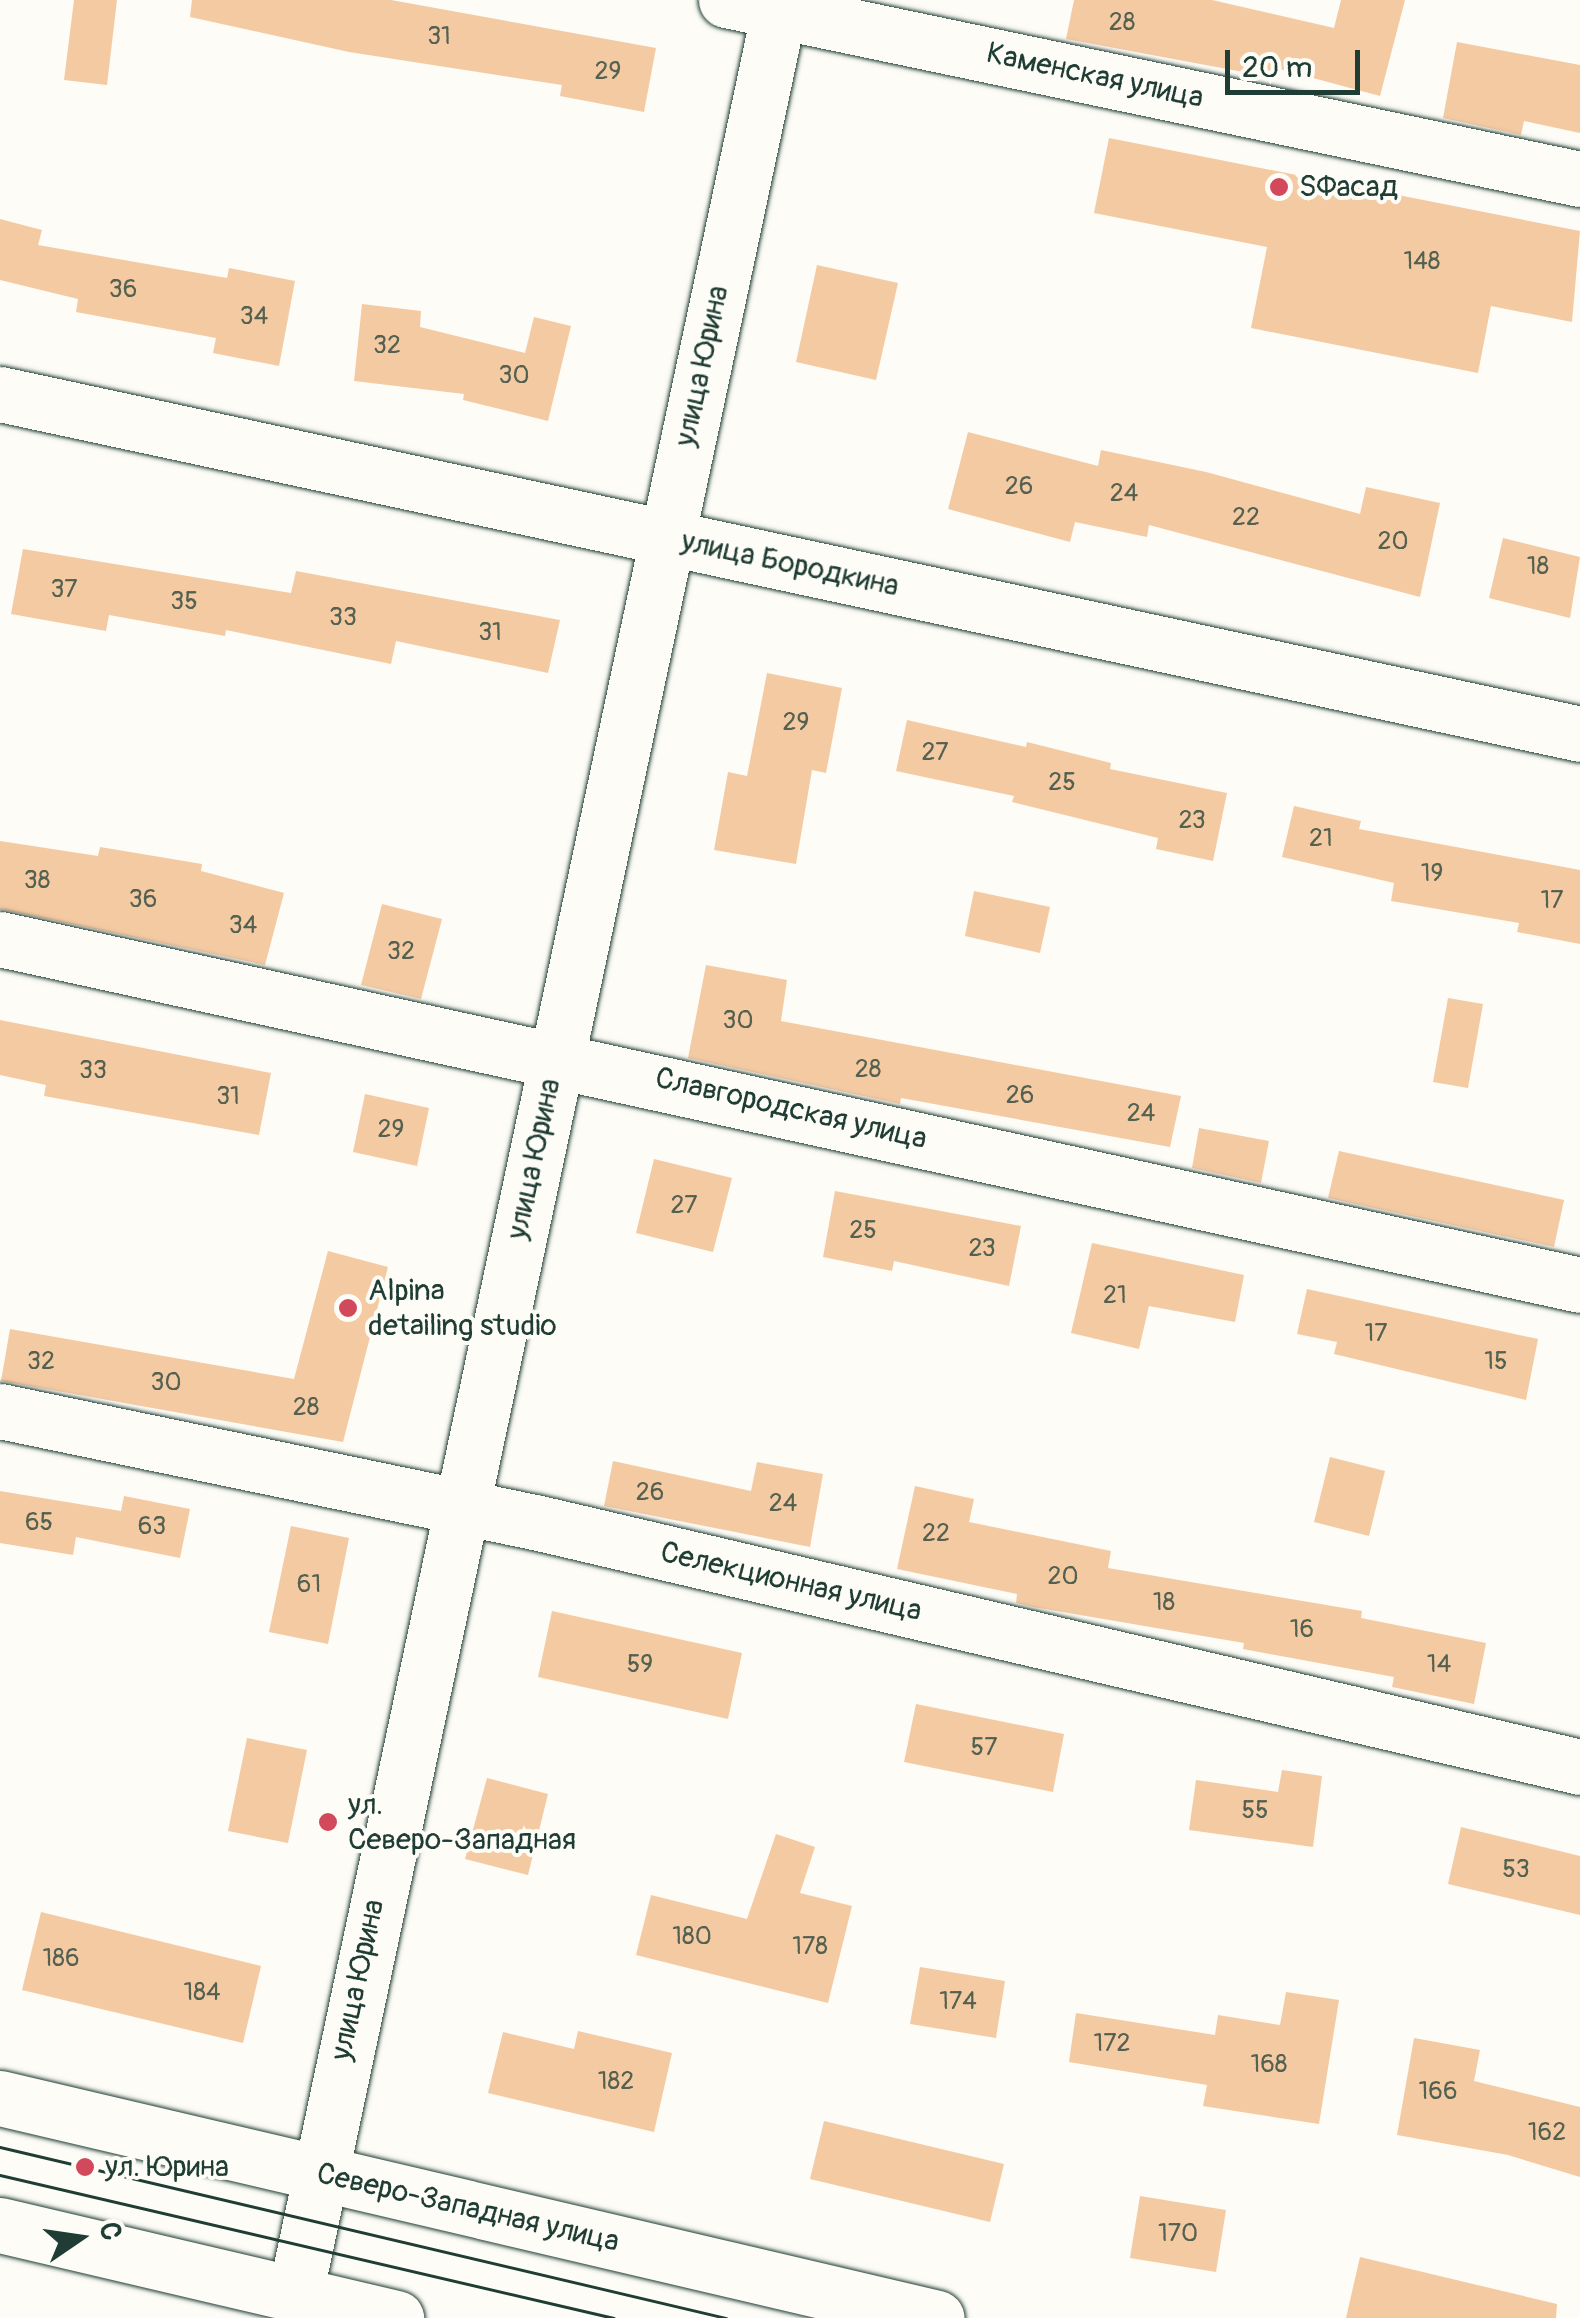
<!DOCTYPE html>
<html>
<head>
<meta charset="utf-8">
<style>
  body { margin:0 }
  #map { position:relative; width:1580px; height:2318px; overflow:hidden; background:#fdfcf7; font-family:Pangolin,sans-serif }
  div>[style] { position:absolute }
  .building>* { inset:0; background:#f4caa3 }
  .roads { filter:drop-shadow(0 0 2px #1f3d34) drop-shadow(0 0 2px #1f3d34) }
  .minor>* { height:55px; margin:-27.5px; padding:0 27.5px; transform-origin:27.5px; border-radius:27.5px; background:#fdfcf7 }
  .major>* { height:55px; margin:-27.5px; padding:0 27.5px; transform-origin:27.5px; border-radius:27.5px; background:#fdfcf7 }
  .tram>* { height:2.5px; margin:-1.25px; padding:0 1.25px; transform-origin:1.25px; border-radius:1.25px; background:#1f3d34 }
  .dots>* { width:28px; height:28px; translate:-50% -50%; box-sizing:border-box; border:5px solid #fdfcf7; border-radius:50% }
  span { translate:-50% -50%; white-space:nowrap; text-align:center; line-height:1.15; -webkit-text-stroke:8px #fdfcf7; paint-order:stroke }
  .number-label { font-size:25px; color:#546050 }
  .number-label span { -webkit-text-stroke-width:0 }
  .street-label { font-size:30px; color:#1f3d34 }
  .poi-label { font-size:30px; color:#1f3d34 }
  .left { translate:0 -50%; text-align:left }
  .north { position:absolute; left:30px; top:2188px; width:100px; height:100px; -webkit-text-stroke:8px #fdfcf7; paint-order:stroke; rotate:77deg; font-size:28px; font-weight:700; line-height:40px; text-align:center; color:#1f3d34 }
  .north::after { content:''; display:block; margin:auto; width:35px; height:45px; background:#1f3d34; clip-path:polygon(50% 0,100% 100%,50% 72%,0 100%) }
  .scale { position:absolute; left:1225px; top:50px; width:135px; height:45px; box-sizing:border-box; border:5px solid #1f3d34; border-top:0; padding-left:12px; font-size:30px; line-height:35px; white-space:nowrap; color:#1f3d34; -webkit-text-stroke:8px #fdfcf7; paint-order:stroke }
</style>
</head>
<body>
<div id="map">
  <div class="building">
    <i style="clip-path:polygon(74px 0,117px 0,107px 85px,64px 80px)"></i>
    <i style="clip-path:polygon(192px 0,391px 0,656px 48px,644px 112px,560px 96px,562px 85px,349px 52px,190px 17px)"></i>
    <i style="clip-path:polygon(1074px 0,1212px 0,1334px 28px,1341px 0,1405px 0,1380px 96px,1272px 67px,1270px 77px,1066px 39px)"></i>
    <i style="clip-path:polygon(1457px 42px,1580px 65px,1580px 133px,1524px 121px,1521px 135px,1443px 118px)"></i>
    <i style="clip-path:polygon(1109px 138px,1580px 231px,1572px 322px,1491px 306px,1478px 373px,1251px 328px,1267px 247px,1094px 213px)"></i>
    <i style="clip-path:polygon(0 219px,42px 230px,38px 245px,227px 278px,229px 268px,295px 281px,279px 366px,213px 353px,216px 338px,76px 312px,78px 299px,0 280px)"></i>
    <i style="clip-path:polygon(817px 265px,898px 283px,876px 380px,796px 362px)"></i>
    <i style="clip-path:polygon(362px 304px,421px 311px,420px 327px,525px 353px,534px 317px,571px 326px,548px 421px,463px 400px,464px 394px,354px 381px)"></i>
    <i style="clip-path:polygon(968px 432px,1098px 466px,1101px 450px,1206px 472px,1360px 514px,1366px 487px,1440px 503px,1420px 597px,1149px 525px,1147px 537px,1075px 522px,1070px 542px,948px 509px)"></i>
    <i style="clip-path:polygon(1503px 538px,1580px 557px,1570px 618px,1489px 598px)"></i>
    <i style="clip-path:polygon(23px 549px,291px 593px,296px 571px,560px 620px,548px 673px,396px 641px,391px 664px,226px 630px,225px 636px,109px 615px,106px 631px,11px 614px)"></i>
    <i style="clip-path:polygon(767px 673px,842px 688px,826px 773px,812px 770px,796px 864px,714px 850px,728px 772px,747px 776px)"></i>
    <i style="clip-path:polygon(907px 720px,1026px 747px,1027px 742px,1111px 763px,1110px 769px,1227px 793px,1213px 861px,1156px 849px,1158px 838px,1012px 802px,1014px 796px,896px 771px)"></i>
    <i style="clip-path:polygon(1294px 806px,1361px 821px,1359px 829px,1580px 870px,1580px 944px,1517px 932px,1519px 923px,1391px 901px,1394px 883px,1282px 857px)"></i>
    <i style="clip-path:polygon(0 841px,98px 856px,100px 847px,202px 864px,201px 871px,284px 893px,265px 965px,0 909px)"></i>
    <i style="clip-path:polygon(974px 891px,1050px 907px,1040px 953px,965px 936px)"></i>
    <i style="clip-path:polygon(382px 904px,442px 919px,421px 999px,361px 985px)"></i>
    <i style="clip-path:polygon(706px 965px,787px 980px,781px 1021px,1181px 1096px,1170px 1147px,901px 1098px,900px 1104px,688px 1058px)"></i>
    <i style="clip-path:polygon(1448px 998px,1483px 1004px,1468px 1088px,1433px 1082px)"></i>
    <i style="clip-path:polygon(0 1020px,271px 1073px,259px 1135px,44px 1096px,46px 1085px,0 1075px)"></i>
    <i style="clip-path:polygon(365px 1094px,429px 1108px,417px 1166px,353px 1152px)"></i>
    <i style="clip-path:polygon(1199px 1128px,1269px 1141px,1261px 1183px,1192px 1168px)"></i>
    <i style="clip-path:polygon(1339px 1151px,1564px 1200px,1554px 1247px,1328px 1198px)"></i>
    <i style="clip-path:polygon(654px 1159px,732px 1178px,713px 1252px,636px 1233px)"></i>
    <i style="clip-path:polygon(835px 1191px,1021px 1226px,1009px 1286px,894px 1261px,892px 1271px,823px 1257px)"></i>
    <i style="clip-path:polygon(1092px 1243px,1244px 1275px,1235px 1322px,1149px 1306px,1139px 1349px,1071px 1333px)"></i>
    <i style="clip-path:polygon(328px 1251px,388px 1267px,343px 1442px,1px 1381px,10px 1329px,294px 1379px)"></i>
    <i style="clip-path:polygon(1307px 1289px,1538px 1339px,1526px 1400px,1334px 1354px,1337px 1342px,1297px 1334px)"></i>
    <i style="clip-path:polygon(1330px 1457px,1385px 1471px,1369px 1536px,1314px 1522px)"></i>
    <i style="clip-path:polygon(613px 1461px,751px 1491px,757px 1462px,823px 1474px,810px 1547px,604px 1506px)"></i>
    <i style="clip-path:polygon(915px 1486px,974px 1499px,969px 1522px,1111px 1551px,1108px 1568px,1362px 1611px,1361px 1618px,1486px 1643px,1474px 1704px,1392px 1687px,1394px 1677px,1243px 1649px,1244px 1643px,1033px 1607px,1016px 1603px,1017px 1594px,897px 1569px)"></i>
    <i style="clip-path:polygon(0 1491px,121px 1511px,124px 1496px,190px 1509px,180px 1558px,76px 1537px,73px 1555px,0 1543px)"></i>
    <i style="clip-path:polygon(291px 1526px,349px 1538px,328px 1644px,269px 1632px)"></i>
    <i style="clip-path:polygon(552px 1611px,742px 1653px,728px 1719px,538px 1677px)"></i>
    <i style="clip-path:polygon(916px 1704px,1064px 1734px,1053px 1792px,904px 1762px)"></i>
    <i style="clip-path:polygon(247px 1738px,307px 1750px,288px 1843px,228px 1831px)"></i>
    <i style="clip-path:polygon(1282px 1770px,1322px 1776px,1313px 1847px,1189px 1830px,1196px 1780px,1278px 1792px)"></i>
    <i style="clip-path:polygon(487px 1778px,548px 1794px,528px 1875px,465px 1859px)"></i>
    <i style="clip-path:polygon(1461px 1827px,1580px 1856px,1580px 1915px,1448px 1884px)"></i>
    <i style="clip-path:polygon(776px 1834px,815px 1847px,800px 1893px,852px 1906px,828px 2003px,636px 1955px,651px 1895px,747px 1919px)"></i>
    <i style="clip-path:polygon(41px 1912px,261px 1966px,243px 2043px,22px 1990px)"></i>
    <i style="clip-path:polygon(920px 1967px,1005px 1981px,996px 2038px,910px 2024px)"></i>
    <i style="clip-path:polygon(1286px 1992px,1339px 2000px,1319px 2124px,1203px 2106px,1207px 2085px,1069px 2062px,1076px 2013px,1215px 2035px,1218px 2015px,1280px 2025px)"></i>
    <i style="clip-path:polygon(578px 2031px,672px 2053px,654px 2132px,488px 2093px,503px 2032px,574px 2049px)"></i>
    <i style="clip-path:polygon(1414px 2038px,1480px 2050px,1474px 2081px,1580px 2107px,1580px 2177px,1508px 2155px,1397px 2135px)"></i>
    <i style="clip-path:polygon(824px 2121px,1004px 2164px,990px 2222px,810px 2179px)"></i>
    <i style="clip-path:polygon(1140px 2196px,1226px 2210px,1216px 2272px,1130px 2258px)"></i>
    <i style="clip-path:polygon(1360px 2257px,1557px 2304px,1556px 2318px,1346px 2318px)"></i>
  </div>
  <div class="roads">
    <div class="minor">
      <i style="left:726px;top:0;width:873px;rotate:11.84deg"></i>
      <i style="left:0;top:394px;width:1616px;rotate:12.14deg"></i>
      <i style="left:0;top:939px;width:1617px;rotate:12.35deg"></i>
      <i style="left:0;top:1411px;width:551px;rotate:11.74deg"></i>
      <i style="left:539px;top:1523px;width:1069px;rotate:13.19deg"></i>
    </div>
    <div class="major">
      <i style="left:0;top:2098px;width:962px;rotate:13.21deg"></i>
      <i style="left:0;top:2225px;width:407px;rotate:13.2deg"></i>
      <i style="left:295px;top:2295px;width:2346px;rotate:-78.04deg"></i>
    </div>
  </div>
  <div class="tram">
    <i style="left:0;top:2147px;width:746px;rotate:13.25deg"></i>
    <i style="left:0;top:2175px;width:630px;rotate:13.11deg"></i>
  </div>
  <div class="dots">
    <i style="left:1279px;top:187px;background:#d1495b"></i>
    <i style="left:348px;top:1308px;background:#d1495b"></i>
    <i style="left:328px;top:1822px;background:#d1495b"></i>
    <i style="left:85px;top:2167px;background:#d1495b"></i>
  </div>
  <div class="number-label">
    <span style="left:1122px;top:23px">28</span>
    <span style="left:439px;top:37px">31</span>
    <span style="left:608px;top:72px">29</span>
    <span style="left:1422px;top:262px">148</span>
    <span style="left:123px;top:290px">36</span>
    <span style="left:254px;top:317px">34</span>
    <span style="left:387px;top:346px">32</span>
    <span style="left:514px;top:376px">30</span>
    <span style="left:1019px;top:487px">26</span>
    <span style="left:1124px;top:494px">24</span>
    <span style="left:1246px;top:518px">22</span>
    <span style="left:1393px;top:542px">20</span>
    <span style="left:1538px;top:567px">18</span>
    <span style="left:64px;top:590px">37</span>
    <span style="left:184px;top:602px">35</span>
    <span style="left:343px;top:618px">33</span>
    <span style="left:490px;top:633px">31</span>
    <span style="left:796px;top:723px">29</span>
    <span style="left:935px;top:753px">27</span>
    <span style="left:1062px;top:783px">25</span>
    <span style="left:1192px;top:821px">23</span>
    <span style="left:1321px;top:839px">21</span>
    <span style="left:1432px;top:874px">19</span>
    <span style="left:37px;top:881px">38</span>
    <span style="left:143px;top:900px">36</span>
    <span style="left:1552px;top:901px">17</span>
    <span style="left:243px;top:926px">34</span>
    <span style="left:401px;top:952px">32</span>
    <span style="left:738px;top:1021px">30</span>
    <span style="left:868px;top:1070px">28</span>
    <span style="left:93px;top:1071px">33</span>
    <span style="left:1020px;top:1096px">26</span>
    <span style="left:228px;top:1097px">31</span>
    <span style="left:1141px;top:1114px">24</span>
    <span style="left:391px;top:1130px">29</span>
    <span style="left:684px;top:1206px">27</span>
    <span style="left:863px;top:1231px">25</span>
    <span style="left:982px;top:1249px">23</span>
    <span style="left:1115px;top:1296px">21</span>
    <span style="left:1376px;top:1334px">17</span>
    <span style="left:41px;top:1362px">32</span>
    <span style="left:1496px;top:1362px">15</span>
    <span style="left:166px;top:1383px">30</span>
    <span style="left:306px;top:1408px">28</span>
    <span style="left:650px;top:1493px">26</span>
    <span style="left:783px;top:1504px">24</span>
    <span style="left:39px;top:1523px">65</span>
    <span style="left:152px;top:1527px">63</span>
    <span style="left:936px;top:1534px">22</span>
    <span style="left:1063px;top:1577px">20</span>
    <span style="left:309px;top:1585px">61</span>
    <span style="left:1164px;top:1603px">18</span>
    <span style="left:1302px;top:1630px">16</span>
    <span style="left:640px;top:1665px">59</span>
    <span style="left:1439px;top:1665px">14</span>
    <span style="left:984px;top:1748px">57</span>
    <span style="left:1255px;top:1811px">55</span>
    <span style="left:1516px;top:1870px">53</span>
    <span style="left:692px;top:1937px">180</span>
    <span style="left:810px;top:1947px">178</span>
    <span style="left:61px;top:1959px">186</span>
    <span style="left:202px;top:1993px">184</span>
    <span style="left:958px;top:2002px">174</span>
    <span style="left:1112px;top:2044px">172</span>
    <span style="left:1269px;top:2065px">168</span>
    <span style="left:616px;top:2082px">182</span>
    <span style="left:1438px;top:2092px">166</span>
    <span style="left:1547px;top:2133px">162</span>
    <span style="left:1178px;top:2234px">170</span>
  </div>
  <div class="street-label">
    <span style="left:1095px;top:76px;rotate:12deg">Каменская улица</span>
    <span style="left:702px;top:366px;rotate:-78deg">улица Юрина</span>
    <span style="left:790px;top:564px;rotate:12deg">улица Бородкина</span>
    <span style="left:791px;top:1109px;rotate:13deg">Славгородская улица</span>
    <span style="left:534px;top:1159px;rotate:-78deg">улица Юрина</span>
    <span style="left:791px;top:1582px;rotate:13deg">Селекционная улица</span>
    <span style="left:358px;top:1980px;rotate:-78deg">улица Юрина</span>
    <span style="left:468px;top:2208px;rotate:13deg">Северо-Западная улица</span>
  </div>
  <div class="poi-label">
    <span class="left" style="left:1299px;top:187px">SФасад</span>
    <span class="left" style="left:368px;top:1308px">Alpina<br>detailing studio</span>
    <span class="left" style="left:348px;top:1822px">ул.<br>Северо-Западная</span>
    <span class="left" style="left:105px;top:2167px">ул. Юрина</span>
  </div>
  <div class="north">С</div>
  <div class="scale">20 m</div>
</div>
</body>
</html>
